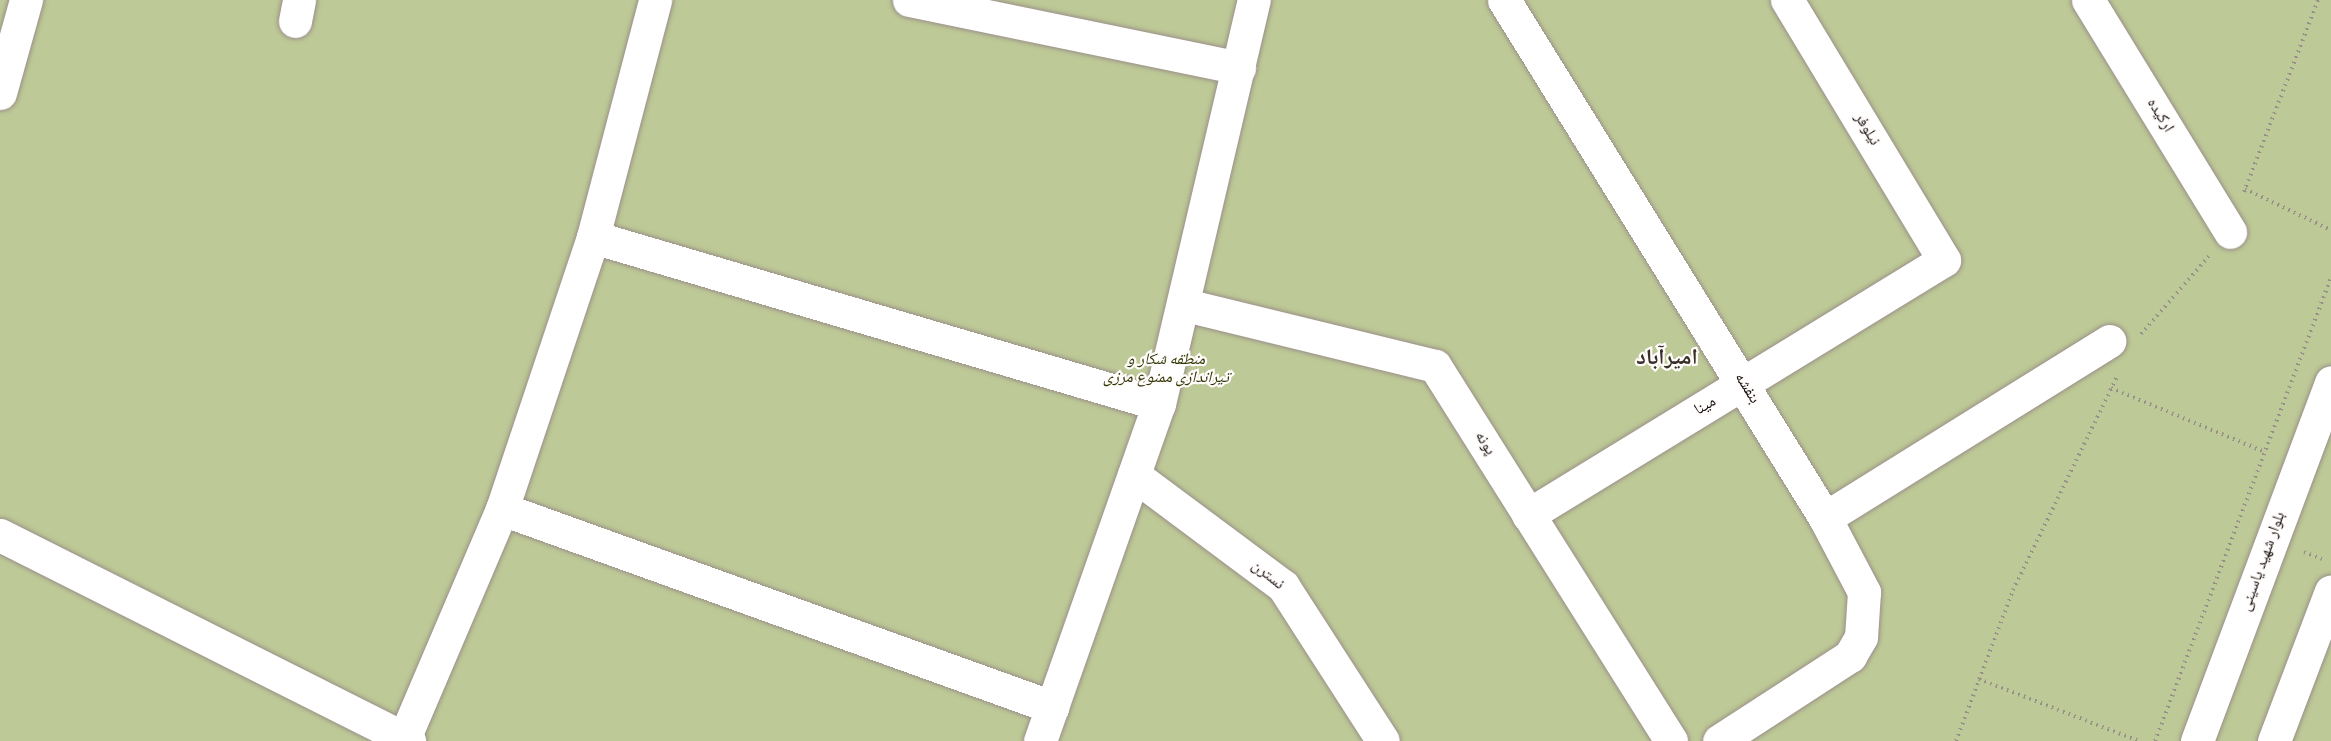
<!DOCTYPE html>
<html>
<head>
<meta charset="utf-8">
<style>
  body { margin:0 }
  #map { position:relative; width:2331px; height:741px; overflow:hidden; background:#f9ede6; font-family:Georgia,"Noto Naskh Arabic",serif }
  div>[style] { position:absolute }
  .green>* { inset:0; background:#bdc996 }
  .path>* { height:4px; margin-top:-2px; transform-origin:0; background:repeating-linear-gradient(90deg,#978e89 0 1.5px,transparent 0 6px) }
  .roads { filter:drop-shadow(0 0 2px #9b9089) drop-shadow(0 0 2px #9b9089) }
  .minor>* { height:33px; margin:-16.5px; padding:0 16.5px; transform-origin:16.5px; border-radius:16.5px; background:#fff }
  .tertiary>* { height:33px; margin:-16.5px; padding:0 16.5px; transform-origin:16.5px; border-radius:16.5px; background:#fff }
  .primary>* { height:33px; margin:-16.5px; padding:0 16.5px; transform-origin:16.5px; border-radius:16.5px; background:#fff }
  span { translate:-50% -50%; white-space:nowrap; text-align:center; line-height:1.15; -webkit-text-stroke:4.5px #fffcfb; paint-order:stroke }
  .street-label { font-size:16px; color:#130f0d }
  .park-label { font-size:16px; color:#2f3703; font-style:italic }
  .district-label { font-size:22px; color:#382f29; font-weight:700 }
</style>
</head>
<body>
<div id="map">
  <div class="green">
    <i style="clip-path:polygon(0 0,2331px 0,2331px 741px,0 741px)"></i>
  </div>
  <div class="path">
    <i style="left:2245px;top:189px;width:95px;rotate:25.5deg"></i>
    <i style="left:2244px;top:192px;width:206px;rotate:-68.9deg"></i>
    <i style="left:2141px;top:334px;width:103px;rotate:-48.9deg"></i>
    <i style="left:2111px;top:388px;width:167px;rotate:22.6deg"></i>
    <i style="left:2304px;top:552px;width:19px;rotate:21deg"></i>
    <i style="left:1979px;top:679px;width:172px;rotate:21.2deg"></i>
    <i style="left:1956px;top:741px;width:161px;rotate:-69.3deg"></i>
    <i style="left:2013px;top:590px;width:237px;rotate:-64deg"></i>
    <i style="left:2155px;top:741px;width:496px;rotate:-69.2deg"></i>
  </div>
  <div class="roads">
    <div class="minor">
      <i style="left:909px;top:0;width:337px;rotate:11.6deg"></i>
      <i style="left:1504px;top:0;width:609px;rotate:58.21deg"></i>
      <i style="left:1825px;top:518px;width:84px;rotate:62.2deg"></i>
      <i style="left:1864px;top:592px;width:45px;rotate:93.8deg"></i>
      <i style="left:1861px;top:637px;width:22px;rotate:120deg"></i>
      <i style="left:1850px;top:656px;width:156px;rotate:147deg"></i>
      <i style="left:2088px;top:0;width:272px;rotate:58.5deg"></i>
      <i style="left:295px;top:21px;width:21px;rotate:-79deg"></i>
      <i style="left:0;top:93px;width:97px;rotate:-74.4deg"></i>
      <i style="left:593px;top:237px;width:590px;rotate:16.44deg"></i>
      <i style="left:1185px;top:305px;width:257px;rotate:13.7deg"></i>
      <i style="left:1435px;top:366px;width:443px;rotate:57.8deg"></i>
      <i style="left:1134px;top:475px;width:186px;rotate:36.7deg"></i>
      <i style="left:1283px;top:586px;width:184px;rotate:57.2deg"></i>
      <i style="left:502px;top:509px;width:585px;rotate:19.8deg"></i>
      <i style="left:1528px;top:515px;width:488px;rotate:-31.5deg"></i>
      <i style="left:1944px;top:260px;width:304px;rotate:-121.1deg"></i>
      <i style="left:1825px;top:518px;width:335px;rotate:-31.9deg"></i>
      <i style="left:0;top:535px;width:458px;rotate:26.7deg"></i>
      <i style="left:403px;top:741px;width:252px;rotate:-66.9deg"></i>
      <i style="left:502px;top:509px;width:287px;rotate:-71.5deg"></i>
      <i style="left:593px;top:237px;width:245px;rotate:-75.3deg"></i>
    </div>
    <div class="tertiary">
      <i style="left:1040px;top:741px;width:357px;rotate:-70.6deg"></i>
      <i style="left:1159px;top:404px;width:415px;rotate:-76.8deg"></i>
    </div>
    <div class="primary">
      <i style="left:2197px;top:741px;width:383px;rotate:-69.5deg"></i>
      <i style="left:2274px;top:741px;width:160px;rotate:-69.2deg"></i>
    </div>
  </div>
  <div class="street-label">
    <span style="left:2159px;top:116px;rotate:59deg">ارکیده</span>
    <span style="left:1866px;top:130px;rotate:59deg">نیلوفر</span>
    <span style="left:1746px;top:389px;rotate:58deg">بنفشه</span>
    <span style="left:1706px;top:407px;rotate:-31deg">مینا</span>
    <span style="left:1484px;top:444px;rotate:58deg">پونه</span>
    <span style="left:2264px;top:562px;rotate:-70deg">بلوار شهید یاسینی</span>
    <span style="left:1267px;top:576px;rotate:39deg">نسترن</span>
  </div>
  <div class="park-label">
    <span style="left:1166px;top:370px">منطقه شکار و<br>تیراندازی ممنوع مرزی</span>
  </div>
  <div class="district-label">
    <span style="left:1667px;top:360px">امیرآباد</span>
  </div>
</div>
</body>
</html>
